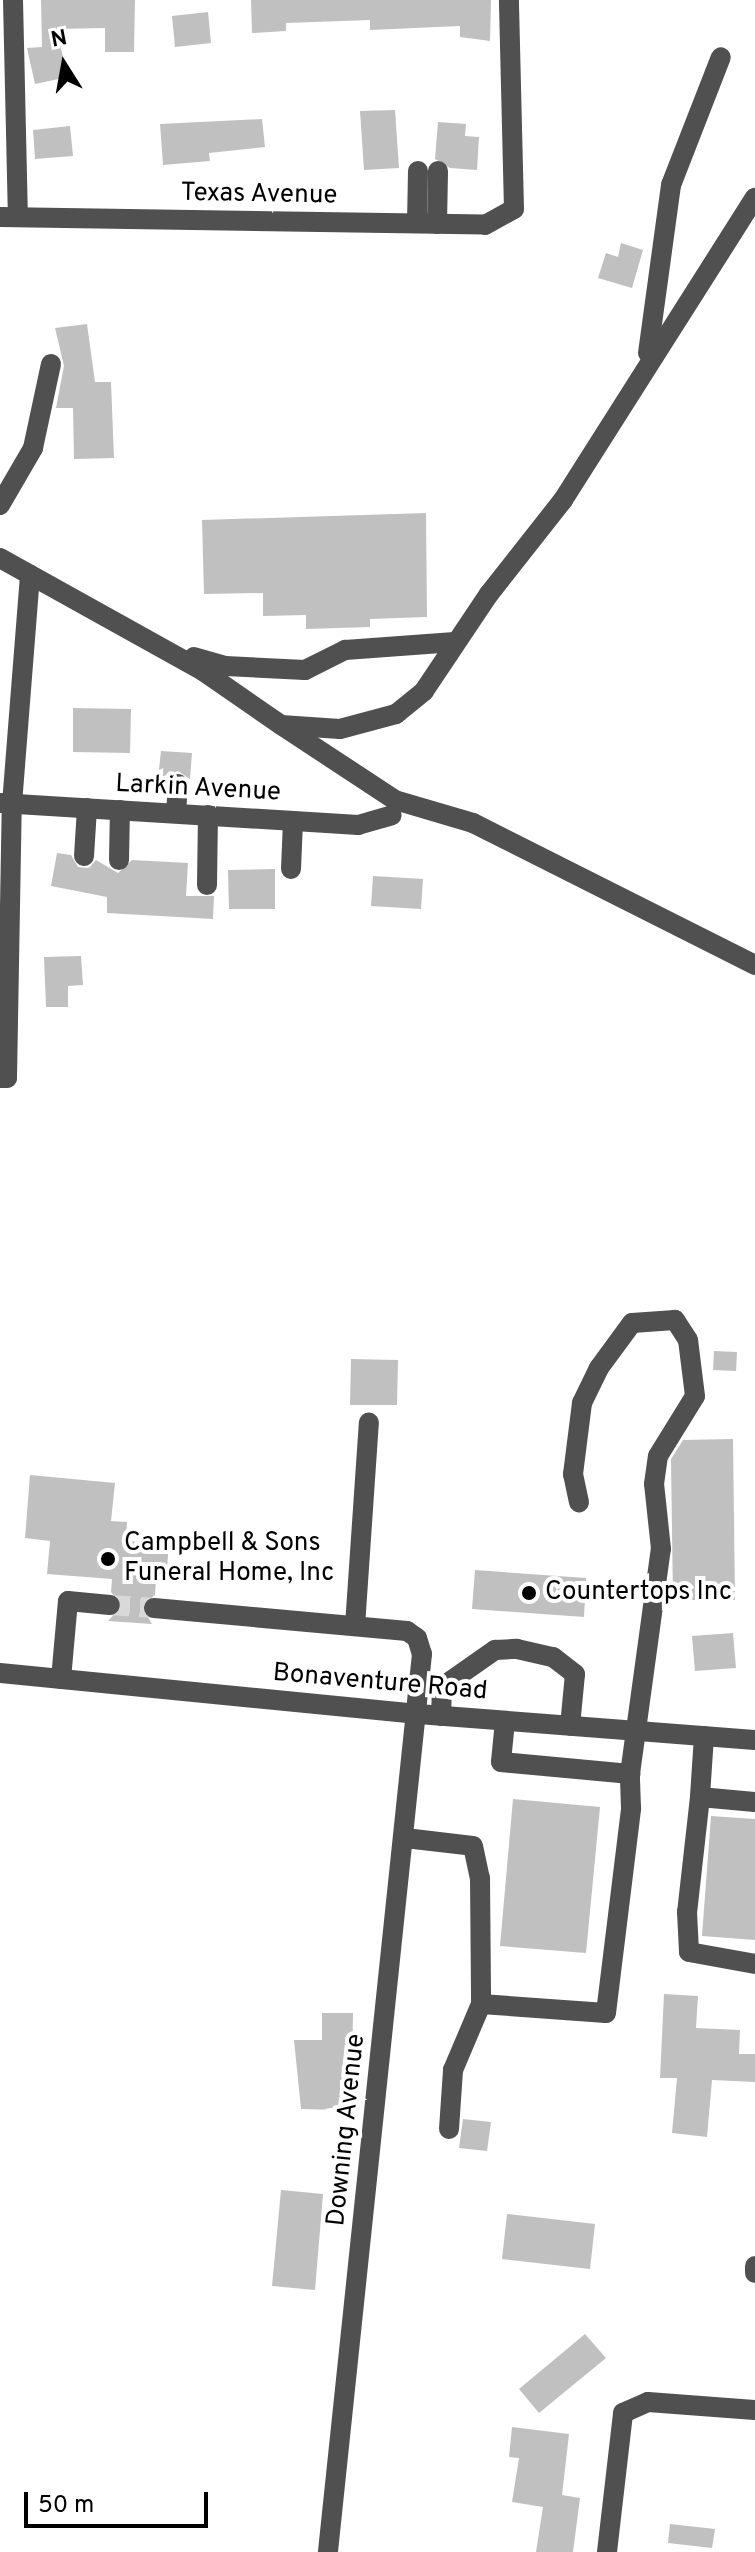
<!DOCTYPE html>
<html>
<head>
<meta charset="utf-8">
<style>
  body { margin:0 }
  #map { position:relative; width:755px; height:2552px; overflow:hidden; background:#fff; font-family:Overpass,sans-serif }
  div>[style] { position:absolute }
  .building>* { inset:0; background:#c0c0c0 }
  .minor-tunnel>* { height:20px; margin-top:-10px; transform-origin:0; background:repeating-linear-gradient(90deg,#d9d9d9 0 20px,transparent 0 30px) }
  .minor>* { height:20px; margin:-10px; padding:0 10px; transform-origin:10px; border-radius:10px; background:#505050 }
  .dots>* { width:22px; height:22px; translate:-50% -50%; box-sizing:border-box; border:4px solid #fff; border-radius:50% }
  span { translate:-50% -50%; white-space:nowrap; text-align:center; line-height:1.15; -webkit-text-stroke:8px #fff; paint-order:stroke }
  .street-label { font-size:26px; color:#000 }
  .poi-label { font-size:26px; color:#000 }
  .left { translate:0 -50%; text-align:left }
  .north { position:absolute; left:24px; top:24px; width:80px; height:80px; -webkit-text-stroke:6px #fff; paint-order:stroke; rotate:349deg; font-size:22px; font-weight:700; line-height:32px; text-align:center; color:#000 }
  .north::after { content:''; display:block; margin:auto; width:28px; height:36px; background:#000; clip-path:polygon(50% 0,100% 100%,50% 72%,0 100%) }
  .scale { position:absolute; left:24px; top:2492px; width:184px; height:36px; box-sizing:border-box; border:4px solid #000; border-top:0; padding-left:10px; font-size:24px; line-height:28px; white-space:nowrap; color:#000; -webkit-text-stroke:6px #fff; paint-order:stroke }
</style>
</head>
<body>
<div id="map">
  <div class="building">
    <i style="clip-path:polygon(41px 0,135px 0,134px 52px,105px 52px,105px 28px,56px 29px,68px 77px,35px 84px,27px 48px,42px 47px)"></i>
    <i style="clip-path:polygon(251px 0,491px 0,490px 41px,460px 37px,460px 26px,370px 30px,370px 20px,286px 23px,286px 31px,252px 33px)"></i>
    <i style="clip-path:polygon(208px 12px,211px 43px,175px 47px,172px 16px)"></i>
    <i style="clip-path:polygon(395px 110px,399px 168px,364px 170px,360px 111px)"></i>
    <i style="clip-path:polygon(262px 119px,265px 147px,209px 153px,210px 161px,163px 165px,160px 124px)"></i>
    <i style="clip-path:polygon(438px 122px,466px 124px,465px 136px,479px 137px,477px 170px,450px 168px,435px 159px)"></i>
    <i style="clip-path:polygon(70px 126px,73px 156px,35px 159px,33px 130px)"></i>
    <i style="clip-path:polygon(621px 243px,643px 250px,632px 288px,598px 278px,606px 253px,618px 257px)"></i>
    <i style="clip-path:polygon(87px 324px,95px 382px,111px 382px,114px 458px,74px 459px,73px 408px,56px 408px,64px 366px,55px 328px)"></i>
    <i style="clip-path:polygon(426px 513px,427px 617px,370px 619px,370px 627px,306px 629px,306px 615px,263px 616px,263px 593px,204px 594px,202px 520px)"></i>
    <i style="clip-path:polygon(73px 708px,131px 709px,130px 753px,73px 752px)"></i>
    <i style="clip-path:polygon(161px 751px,192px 753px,190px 779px,178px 771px,158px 778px)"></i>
    <i style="clip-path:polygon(57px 853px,71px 855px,78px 867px,89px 868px,96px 860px,118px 873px,132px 860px,188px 863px,186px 896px,214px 896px,213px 919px,107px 913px,107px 897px,51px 886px)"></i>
    <i style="clip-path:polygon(275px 869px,275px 909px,229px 909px,228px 870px)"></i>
    <i style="clip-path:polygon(373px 876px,423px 879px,421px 909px,371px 906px)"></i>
    <i style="clip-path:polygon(81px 956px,83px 985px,68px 986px,68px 1007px,46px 1007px,44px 957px)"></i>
    <i style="clip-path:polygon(714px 1351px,737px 1352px,736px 1371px,713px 1370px)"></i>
    <i style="clip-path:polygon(351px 1359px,398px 1360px,397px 1405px,350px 1405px)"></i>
    <i style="clip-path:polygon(733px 1439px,735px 1600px,673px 1600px,671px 1459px,683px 1440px)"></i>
    <i style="clip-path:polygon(30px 1475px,115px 1483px,111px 1521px,127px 1522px,126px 1541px,169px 1544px,166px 1580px,156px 1579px,155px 1595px,141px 1606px,152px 1624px,108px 1621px,123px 1605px,111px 1592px,112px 1579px,47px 1574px,50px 1541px,25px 1538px)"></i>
    <i style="clip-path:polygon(475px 1570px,586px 1578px,584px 1617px,472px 1609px)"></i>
    <i style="clip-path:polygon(733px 1633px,736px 1668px,695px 1671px,692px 1636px)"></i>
    <i style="clip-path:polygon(513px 1799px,600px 1807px,586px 1953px,500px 1946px)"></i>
    <i style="clip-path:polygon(711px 1816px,755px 1819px,755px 1940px,702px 1936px)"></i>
    <i style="clip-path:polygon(664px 1994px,698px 1996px,696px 2028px,740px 2030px,739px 2054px,755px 2054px,755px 2082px,712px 2080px,707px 2137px,672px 2133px,677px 2078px,660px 2078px)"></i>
    <i style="clip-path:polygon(322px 2013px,353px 2013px,352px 2080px,340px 2080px,340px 2110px,301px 2109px,294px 2040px,322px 2040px)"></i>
    <i style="clip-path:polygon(463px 2119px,491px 2122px,487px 2151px,459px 2148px)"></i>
    <i style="clip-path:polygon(281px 2190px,323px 2194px,315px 2290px,272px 2286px)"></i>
    <i style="clip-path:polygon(507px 2214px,595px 2224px,590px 2269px,502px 2259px)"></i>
    <i style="clip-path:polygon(585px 2334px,606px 2358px,539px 2413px,519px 2389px)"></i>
    <i style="clip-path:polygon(512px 2427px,569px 2434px,562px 2495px,580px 2498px,573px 2552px,536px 2552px,543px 2507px,512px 2502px,519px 2458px,509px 2457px)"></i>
    <i style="clip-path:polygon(670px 2524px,715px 2529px,712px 2548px,668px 2543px)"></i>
  </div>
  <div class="minor-tunnel">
    <i style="left:110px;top:1605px;width:44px;rotate:3.9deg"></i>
  </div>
  <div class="minor">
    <i style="left:13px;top:0;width:216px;rotate:88.7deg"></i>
    <i style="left:0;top:217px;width:485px;rotate:0.9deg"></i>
    <i style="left:485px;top:225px;width:33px;rotate:-29deg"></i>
    <i style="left:514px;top:209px;width:209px;rotate:-91.4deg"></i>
    <i style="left:417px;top:223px;width:52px;rotate:-88.9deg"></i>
    <i style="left:437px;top:224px;width:53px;rotate:-88.9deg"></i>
    <i style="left:648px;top:353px;width:170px;rotate:-82.2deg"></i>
    <i style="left:671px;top:185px;width:137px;rotate:-68.7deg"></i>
    <i style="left:0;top:505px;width:66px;rotate:-59.9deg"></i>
    <i style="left:33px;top:448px;width:86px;rotate:-77.9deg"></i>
    <i style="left:0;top:558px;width:232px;rotate:29.1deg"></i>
    <i style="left:203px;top:671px;width:95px;rotate:34.7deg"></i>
    <i style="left:281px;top:725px;width:59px;rotate:3.9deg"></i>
    <i style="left:340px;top:729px;width:58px;rotate:-15deg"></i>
    <i style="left:396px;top:714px;width:36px;rotate:-39deg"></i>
    <i style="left:424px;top:691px;width:117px;rotate:-56.2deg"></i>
    <i style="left:489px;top:594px;width:120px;rotate:-51.8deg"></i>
    <i style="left:563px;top:500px;width:358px;rotate:-57.6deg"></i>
    <i style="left:194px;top:657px;width:32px;rotate:16deg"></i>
    <i style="left:225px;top:666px;width:80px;rotate:2.9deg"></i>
    <i style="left:305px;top:670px;width:45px;rotate:-26.6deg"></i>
    <i style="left:345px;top:650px;width:110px;rotate:-4.2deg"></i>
    <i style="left:284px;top:727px;width:133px;rotate:33.3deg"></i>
    <i style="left:395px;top:800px;width:81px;rotate:16.4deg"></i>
    <i style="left:473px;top:823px;width:316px;rotate:26.7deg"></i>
    <i style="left:0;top:803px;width:359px;rotate:3.5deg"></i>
    <i style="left:358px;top:825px;width:35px;rotate:-16deg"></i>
    <i style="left:176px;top:813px;width:29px;rotate:-86deg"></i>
    <i style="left:84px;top:856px;width:48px;rotate:-86.4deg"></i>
    <i style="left:119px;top:860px;width:50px;rotate:-88.9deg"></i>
    <i style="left:291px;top:869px;width:48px;rotate:-87.6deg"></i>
    <i style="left:207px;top:885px;width:70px;rotate:-89.2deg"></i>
    <i style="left:0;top:1078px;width:7px"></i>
    <i style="left:7px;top:1078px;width:274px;rotate:-89deg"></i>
    <i style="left:12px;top:804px;width:230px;rotate:-85.5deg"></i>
    <i style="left:154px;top:1608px;width:254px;rotate:5.2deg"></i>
    <i style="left:407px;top:1631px;width:12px;rotate:35deg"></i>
    <i style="left:417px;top:1638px;width:17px;rotate:73deg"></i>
    <i style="left:422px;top:1654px;width:903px;rotate:95.98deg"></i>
    <i style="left:355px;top:1626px;width:204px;rotate:-86.1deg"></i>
    <i style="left:0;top:1673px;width:420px;rotate:5.6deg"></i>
    <i style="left:418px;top:1714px;width:338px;rotate:4.4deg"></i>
    <i style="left:61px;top:1679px;width:78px;rotate:-84.9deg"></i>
    <i style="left:68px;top:1601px;width:42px;rotate:5.4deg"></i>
    <i style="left:441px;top:1716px;width:29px;rotate:-88deg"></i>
    <i style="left:442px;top:1687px;width:65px;rotate:-34.9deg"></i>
    <i style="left:495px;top:1650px;width:22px;rotate:-3deg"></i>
    <i style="left:517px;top:1649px;width:37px;rotate:13deg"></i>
    <i style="left:553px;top:1657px;width:28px;rotate:38deg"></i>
    <i style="left:575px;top:1674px;width:52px;rotate:95.5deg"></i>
    <i style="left:505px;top:1721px;width:41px;rotate:95.6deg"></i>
    <i style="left:501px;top:1762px;width:130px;rotate:5.3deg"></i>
    <i style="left:630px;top:1774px;width:227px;rotate:-82.2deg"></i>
    <i style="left:661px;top:1549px;width:65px;rotate:-96.1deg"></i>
    <i style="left:654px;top:1484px;width:28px;rotate:-82deg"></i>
    <i style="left:658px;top:1456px;width:70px;rotate:-58.3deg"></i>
    <i style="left:695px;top:1396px;width:56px;rotate:-97.1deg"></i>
    <i style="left:688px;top:1340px;width:24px;rotate:-123deg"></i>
    <i style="left:675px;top:1320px;width:43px;rotate:176deg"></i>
    <i style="left:632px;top:1323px;width:56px;rotate:126.3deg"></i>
    <i style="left:599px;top:1368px;width:39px;rotate:116deg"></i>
    <i style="left:582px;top:1403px;width:72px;rotate:97.2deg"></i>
    <i style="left:573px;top:1474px;width:29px;rotate:78deg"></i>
    <i style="left:704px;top:1736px;width:61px;rotate:93.8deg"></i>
    <i style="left:700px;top:1797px;width:55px;rotate:5.2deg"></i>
    <i style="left:700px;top:1797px;width:116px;rotate:96.4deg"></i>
    <i style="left:687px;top:1912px;width:40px;rotate:87.1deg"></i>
    <i style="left:689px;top:1952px;width:67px;rotate:10.3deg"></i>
    <i style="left:405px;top:1838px;width:68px;rotate:6.7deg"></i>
    <i style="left:473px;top:1846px;width:33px;rotate:78deg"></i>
    <i style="left:480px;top:1878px;width:126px;rotate:89.5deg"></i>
    <i style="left:481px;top:2004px;width:125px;rotate:4.1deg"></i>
    <i style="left:606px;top:2013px;width:207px;rotate:-83deg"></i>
    <i style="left:631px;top:1808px;width:34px;rotate:-92deg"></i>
    <i style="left:449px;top:2129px;width:59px;rotate:-86.1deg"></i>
    <i style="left:453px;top:2070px;width:72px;rotate:-67deg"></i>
    <i style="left:755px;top:2266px;width:7px;rotate:90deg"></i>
    <i style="left:607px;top:2552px;width:140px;rotate:-83.4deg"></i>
    <i style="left:623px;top:2413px;width:27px;rotate:-24deg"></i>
    <i style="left:648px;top:2402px;width:107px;rotate:4.3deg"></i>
  </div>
  <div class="dots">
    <i style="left:108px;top:1559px;background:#000"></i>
    <i style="left:529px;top:1593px;background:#000"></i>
  </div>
  <div class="street-label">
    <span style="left:259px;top:195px;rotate:1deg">Texas Avenue</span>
    <span style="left:198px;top:789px;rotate:3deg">Larkin Avenue</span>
    <span style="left:380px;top:1683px;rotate:5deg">Bonaventure Road</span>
    <span style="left:347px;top:2130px;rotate:-84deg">Downing Avenue</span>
  </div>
  <div class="poi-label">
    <span class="left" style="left:124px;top:1559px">Campbell &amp; Sons<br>Funeral Home, Inc</span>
    <span class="left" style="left:545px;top:1593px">Countertops Inc</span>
  </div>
  <div class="north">N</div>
  <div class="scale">50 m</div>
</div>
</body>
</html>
